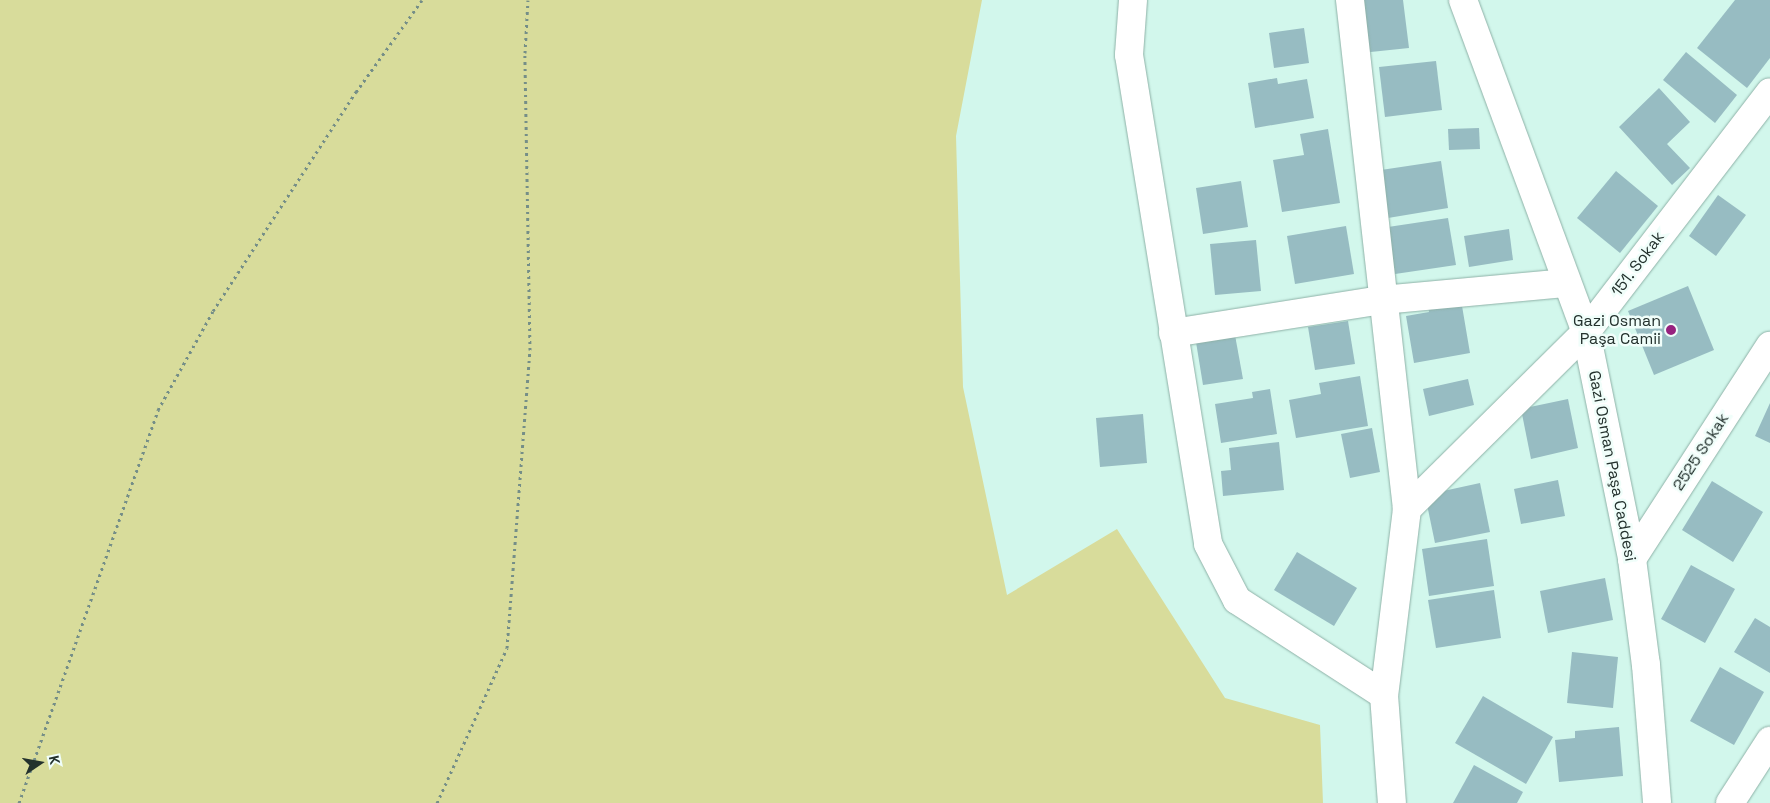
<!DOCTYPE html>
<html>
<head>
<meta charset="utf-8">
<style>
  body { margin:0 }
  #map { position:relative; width:1770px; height:803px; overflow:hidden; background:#d2f7ec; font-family:"Space Grotesk",sans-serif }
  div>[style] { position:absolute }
  .green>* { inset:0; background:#d8dc9b }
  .building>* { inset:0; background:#97bcc2 }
  .path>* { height:3px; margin-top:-1.5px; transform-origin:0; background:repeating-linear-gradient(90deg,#758e87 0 2.5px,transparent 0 6.5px) }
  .roads { filter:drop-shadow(0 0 1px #8eb1a7) drop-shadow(0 0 1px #8eb1a7) }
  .minor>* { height:28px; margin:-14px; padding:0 14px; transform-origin:14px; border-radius:14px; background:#fff }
  .dots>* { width:14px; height:14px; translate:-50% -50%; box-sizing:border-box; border:2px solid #f0fefa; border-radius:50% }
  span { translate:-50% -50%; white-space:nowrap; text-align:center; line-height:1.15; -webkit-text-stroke:5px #f0fefa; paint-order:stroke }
  .street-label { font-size:16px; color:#23312d }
  .poi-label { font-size:16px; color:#23312d }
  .right { translate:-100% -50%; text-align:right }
  .north { position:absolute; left:15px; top:738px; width:50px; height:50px; -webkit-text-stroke:4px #f0fefa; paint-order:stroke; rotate:78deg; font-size:14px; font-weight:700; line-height:20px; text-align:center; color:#23312d }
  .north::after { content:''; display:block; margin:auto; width:18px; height:22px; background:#23312d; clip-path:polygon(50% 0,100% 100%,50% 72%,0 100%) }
</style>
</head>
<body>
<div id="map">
  <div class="green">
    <i style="clip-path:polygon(0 0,982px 0,956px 136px,963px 387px,1007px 595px,1117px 529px,1225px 698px,1320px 725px,1323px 803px,0 803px)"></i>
  </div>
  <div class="building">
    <i style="clip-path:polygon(1355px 0,1403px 0,1409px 48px,1361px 53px)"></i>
    <i style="clip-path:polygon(1735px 0,1770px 0,1770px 58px,1747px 88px,1697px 48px)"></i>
    <i style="clip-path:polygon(1304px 28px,1309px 63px,1274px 68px,1269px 33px)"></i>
    <i style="clip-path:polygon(1686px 52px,1737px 95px,1715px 123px,1663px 80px)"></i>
    <i style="clip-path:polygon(1436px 61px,1442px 110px,1385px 117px,1379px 67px)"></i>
    <i style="clip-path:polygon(1277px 78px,1278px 84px,1307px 79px,1314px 118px,1255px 128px,1248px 83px)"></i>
    <i style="clip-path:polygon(1659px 88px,1690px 122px,1667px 144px,1690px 168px,1672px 185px,1619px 127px)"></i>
    <i style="clip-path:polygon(1479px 128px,1480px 149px,1449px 150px,1448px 129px)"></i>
    <i style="clip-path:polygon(1328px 129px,1340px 203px,1282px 212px,1273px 160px,1304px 155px,1300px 134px)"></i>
    <i style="clip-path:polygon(1441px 161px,1448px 208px,1388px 218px,1381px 170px)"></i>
    <i style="clip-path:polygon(1616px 171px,1658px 206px,1620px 253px,1577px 218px)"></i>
    <i style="clip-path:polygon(1241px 181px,1248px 227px,1203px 234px,1196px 188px)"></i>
    <i style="clip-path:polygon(1718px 195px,1746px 215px,1716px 256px,1689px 236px)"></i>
    <i style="clip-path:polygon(1448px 218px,1456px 265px,1395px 274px,1388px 227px)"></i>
    <i style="clip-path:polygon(1346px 226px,1354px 274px,1295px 284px,1287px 236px)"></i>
    <i style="clip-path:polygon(1509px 229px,1513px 260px,1469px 267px,1464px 236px)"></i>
    <i style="clip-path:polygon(1256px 240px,1261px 291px,1215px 295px,1210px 244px)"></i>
    <i style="clip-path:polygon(1688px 286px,1714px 350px,1654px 375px,1628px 311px)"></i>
    <i style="clip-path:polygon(1461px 300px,1470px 353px,1414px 363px,1406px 316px,1429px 312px,1428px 305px)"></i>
    <i style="clip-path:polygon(1348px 321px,1355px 364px,1315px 370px,1308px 327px)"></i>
    <i style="clip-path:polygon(1235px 335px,1243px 379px,1203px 385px,1196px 342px)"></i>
    <i style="clip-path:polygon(1360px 376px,1368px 426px,1296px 438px,1289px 400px,1321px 394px,1319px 383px)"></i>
    <i style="clip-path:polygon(1468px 379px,1474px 405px,1429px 416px,1423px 389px)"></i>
    <i style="clip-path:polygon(1270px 389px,1277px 434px,1221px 443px,1215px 404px,1253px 398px,1252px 392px)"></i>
    <i style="clip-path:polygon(1568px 399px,1578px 448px,1531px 459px,1521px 409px)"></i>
    <i style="clip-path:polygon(1770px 403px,1770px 443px,1755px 436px)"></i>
    <i style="clip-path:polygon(1143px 414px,1147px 463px,1100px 467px,1096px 418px)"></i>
    <i style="clip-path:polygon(1372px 428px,1380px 472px,1350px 478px,1341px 434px)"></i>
    <i style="clip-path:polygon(1279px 442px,1284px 490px,1223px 496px,1221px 471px,1231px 470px,1229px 448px)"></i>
    <i style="clip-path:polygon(1558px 480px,1565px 516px,1521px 524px,1514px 489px)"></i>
    <i style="clip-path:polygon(1712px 481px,1763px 512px,1733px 562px,1682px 530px)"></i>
    <i style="clip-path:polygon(1480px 483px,1490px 532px,1435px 543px,1425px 495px)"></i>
    <i style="clip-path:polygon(1487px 539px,1494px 586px,1429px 596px,1422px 549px)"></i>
    <i style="clip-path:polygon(1297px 552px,1357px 588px,1334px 626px,1274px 590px)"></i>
    <i style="clip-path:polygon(1691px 565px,1735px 589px,1705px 643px,1661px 619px)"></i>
    <i style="clip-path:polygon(1605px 578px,1613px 620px,1548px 633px,1540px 591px)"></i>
    <i style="clip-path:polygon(1494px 590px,1501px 638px,1436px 648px,1428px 600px)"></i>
    <i style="clip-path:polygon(1755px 618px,1770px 627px,1770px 673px,1734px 652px)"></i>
    <i style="clip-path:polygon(1572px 652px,1618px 657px,1613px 708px,1567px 703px)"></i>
    <i style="clip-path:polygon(1720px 667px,1764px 692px,1734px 745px,1690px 721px)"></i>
    <i style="clip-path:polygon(1483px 696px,1553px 737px,1526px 784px,1455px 743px)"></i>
    <i style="clip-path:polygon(1619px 727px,1623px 776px,1559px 782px,1555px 740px,1575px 738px,1575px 731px)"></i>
    <i style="clip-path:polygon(1474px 765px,1523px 792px,1517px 803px,1453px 803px)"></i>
  </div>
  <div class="path">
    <i style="left:19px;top:803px;width:417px;rotate:-70.5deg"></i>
    <i style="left:158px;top:410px;width:113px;rotate:-60.9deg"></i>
    <i style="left:213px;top:311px;width:262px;rotate:-56.9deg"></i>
    <i style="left:356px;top:92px;width:113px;rotate:-54.3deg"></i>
    <i style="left:437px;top:803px;width:170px;rotate:-65.7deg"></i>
    <i style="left:507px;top:648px;width:299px;rotate:-85.6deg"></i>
    <i style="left:530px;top:350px;width:297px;rotate:-91deg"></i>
    <i style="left:525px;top:53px;width:53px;rotate:-86.8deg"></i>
  </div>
  <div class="roads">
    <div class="minor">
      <i style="left:1133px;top:0;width:55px;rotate:94.2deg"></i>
      <i style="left:1129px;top:55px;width:495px;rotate:80.8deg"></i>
      <i style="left:1208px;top:544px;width:63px;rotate:62.6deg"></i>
      <i style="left:1237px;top:600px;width:175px;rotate:32.9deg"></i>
      <i style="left:1350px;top:0;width:512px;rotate:83.61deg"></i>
      <i style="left:1407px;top:509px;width:187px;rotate:97deg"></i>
      <i style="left:1384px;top:695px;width:108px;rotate:85.8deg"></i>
      <i style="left:1463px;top:0;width:354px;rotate:69.7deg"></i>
      <i style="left:1586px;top:332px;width:232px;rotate:78.5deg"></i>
      <i style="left:1632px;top:559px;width:107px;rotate:82.5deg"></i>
      <i style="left:1646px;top:665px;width:138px;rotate:85.4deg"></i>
      <i style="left:1173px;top:333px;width:212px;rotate:-9deg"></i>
      <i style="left:1382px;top:300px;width:186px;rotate:-5.3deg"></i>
      <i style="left:1407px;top:509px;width:252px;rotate:-44.7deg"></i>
      <i style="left:1586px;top:332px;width:302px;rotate:-52.5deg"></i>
      <i style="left:1632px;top:559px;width:254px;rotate:-57.1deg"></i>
      <i style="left:1730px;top:803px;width:74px;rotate:-57.2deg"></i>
    </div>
  </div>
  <div class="dots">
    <i style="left:1671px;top:330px;background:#97227f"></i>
  </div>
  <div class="street-label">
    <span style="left:1638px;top:264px;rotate:-53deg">151. Sokak</span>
    <span style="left:1701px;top:452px;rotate:-57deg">2525 Sokak</span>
    <span style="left:1612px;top:466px;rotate:79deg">Gazi Osman Paşa Caddesi</span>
  </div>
  <div class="poi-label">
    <span class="right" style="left:1661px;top:330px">Gazi Osman<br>Paşa Camii</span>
  </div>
  <div class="north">K</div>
</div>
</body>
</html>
